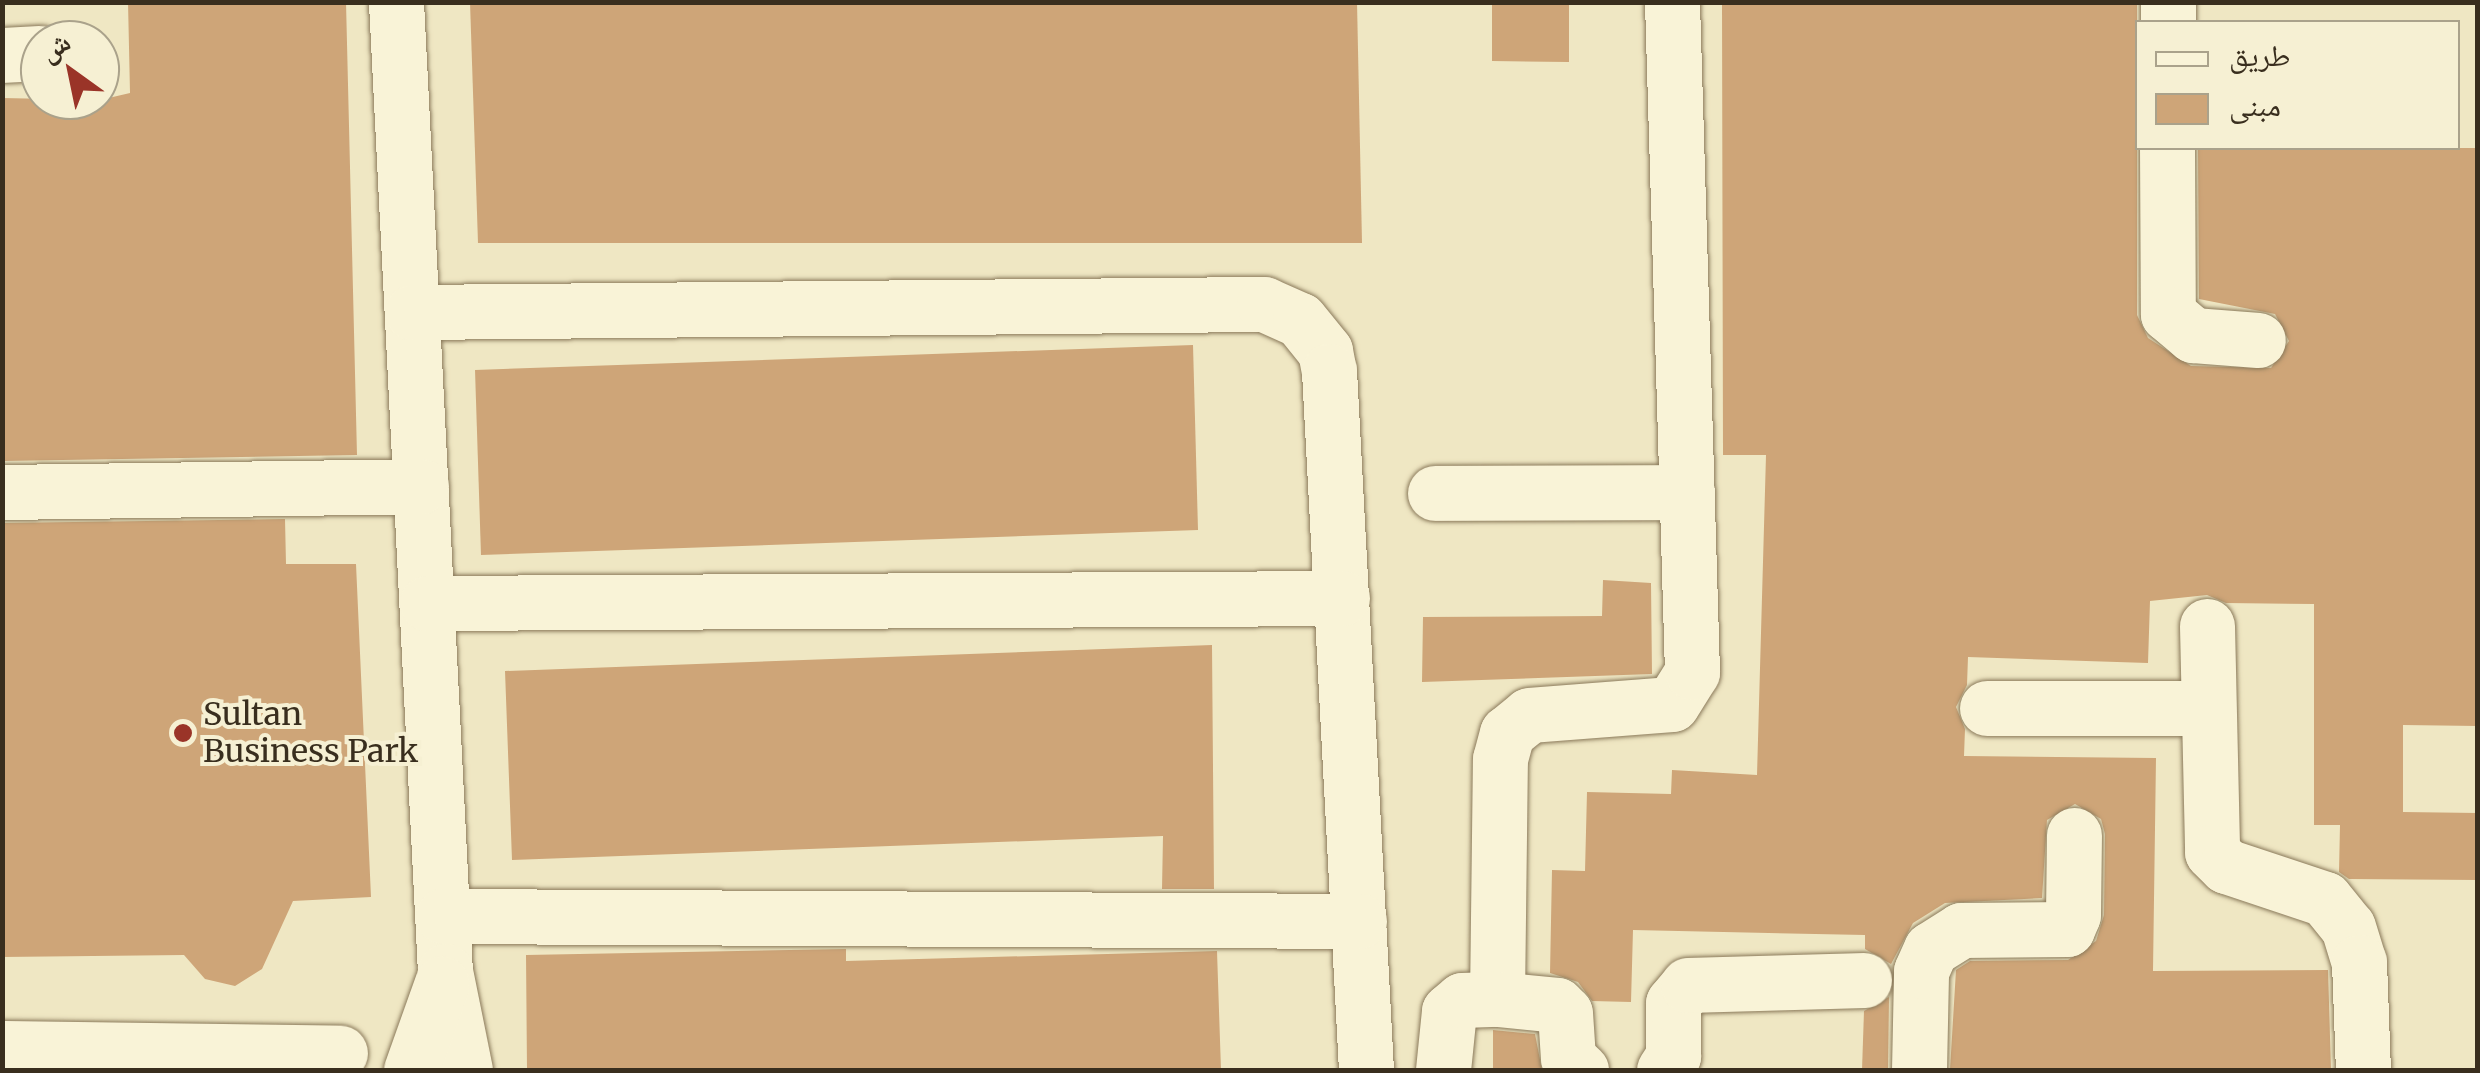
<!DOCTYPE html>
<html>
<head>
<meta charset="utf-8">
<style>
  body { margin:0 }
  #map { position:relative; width:2480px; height:1073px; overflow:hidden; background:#efe7c3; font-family:Merriweather,"Noto Naskh Arabic",serif }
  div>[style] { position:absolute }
  .building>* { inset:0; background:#cea578 }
  .roads { filter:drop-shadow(0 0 2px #8a795a) drop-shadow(0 0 2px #8a795a) }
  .minor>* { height:55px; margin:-27.5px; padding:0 27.5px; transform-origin:27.5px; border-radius:27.5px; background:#f9f3d7 }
  .dots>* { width:28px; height:28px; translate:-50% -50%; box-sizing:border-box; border:5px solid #f6f0d3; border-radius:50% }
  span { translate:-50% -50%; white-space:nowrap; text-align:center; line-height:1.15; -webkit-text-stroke:8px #f6f0d3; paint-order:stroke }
  .poi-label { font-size:32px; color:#392e1e }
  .left { translate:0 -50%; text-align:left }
  .frame { position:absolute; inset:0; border:5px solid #392e1e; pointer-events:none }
  .legend { position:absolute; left:2135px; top:20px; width:325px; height:130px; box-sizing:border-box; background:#f6f0d3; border:2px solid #aaa28b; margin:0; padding:12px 18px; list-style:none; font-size:30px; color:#392e1e }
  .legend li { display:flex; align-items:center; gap:20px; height:50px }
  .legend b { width:50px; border:2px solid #aaa28b }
  .north { position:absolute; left:20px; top:20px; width:100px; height:100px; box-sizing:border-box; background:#f6f0d3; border:2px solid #aaa28b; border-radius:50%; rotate:327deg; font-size:28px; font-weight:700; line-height:40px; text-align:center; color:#392e1e }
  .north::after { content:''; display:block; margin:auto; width:35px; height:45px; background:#9a3428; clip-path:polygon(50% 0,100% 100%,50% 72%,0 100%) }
</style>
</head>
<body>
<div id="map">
  <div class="building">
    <i style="clip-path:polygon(128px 2px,346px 2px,357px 455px,2px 461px,2px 98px,100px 100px,130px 93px)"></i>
    <i style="clip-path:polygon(470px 2px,1357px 2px,1362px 243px,478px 243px)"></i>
    <i style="clip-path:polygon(1722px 2px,2137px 2px,2137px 315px,2148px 338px,2191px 366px,2271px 368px,2289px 341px,2275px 314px,2199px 299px,2198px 148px,2478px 148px,2478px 726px,2403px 725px,2403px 812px,2478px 813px,2478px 880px,2349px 879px,2339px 872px,2340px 825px,2314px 825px,2314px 604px,2226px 603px,2207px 595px,2150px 601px,2148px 663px,1968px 657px,1967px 685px,1956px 707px,1965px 729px,1964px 756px,2156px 758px,2153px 971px,2328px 970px,2331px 1070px,1950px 1070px,1956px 970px,1970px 961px,2068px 960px,2096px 941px,2104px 915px,2105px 834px,2101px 819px,2075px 804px,2047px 820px,2042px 898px,1945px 903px,1913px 923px,1891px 964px,1865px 949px,1865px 935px,1633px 930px,1631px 1002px,1592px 1001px,1578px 982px,1550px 973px,1552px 870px,1585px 871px,1587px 792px,1671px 794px,1672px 770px,1757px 775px,1766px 455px,1723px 455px)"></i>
    <i style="clip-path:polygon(1492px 4px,1569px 4px,1569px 62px,1492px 61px)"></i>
    <i style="clip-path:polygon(1193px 345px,1198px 530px,481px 555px,475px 370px)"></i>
    <i style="clip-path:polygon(285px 519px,286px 564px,356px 564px,371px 897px,293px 901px,262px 969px,235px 986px,205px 979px,184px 955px,2px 957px,2px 523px)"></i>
    <i style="clip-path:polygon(1603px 580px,1651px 583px,1652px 674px,1422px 682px,1423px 617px,1602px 616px)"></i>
    <i style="clip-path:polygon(1212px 645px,1214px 889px,1162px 889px,1163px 836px,512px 860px,505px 671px)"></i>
    <i style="clip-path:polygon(846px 949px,846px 961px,1217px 951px,1221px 1070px,527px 1070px,526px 955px)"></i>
    <i style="clip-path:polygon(1889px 997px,1888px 1070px,1862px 1070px,1864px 1011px)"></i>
    <i style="clip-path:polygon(1493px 1030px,1535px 1034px,1542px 1070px,1493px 1070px)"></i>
  </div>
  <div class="roads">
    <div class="minor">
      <i style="left:396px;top:2px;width:970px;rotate:87.11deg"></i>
      <i style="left:445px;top:971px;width:101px;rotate:78.6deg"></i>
      <i style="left:2168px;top:22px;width:20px;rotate:-90deg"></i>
      <i style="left:2px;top:55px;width:38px;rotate:-3deg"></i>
      <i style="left:2167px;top:148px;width:166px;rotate:89.7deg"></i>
      <i style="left:2168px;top:314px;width:33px;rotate:40deg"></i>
      <i style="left:2193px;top:335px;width:65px;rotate:4.4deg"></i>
      <i style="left:412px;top:312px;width:852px;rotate:-0.54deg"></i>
      <i style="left:1264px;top:304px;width:39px;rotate:24deg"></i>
      <i style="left:1300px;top:320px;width:40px;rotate:51deg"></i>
      <i style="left:1325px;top:351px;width:20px;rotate:79deg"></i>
      <i style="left:1329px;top:371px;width:700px;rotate:86.97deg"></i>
      <i style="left:2px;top:492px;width:419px;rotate:-0.8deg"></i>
      <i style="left:1435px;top:493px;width:252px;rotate:-0.2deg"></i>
      <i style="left:427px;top:603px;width:915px;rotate:-0.31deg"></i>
      <i style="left:2207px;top:626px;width:226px;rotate:88.7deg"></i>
      <i style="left:2212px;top:852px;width:20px;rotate:45deg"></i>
      <i style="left:2226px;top:866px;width:104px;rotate:18.4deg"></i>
      <i style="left:2325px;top:899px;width:36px;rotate:51deg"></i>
      <i style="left:2348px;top:927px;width:37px;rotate:73deg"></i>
      <i style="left:2359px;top:962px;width:108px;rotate:87.9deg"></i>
      <i style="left:1987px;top:708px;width:221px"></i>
      <i style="left:443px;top:916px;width:916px;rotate:0.31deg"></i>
      <i style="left:1497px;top:999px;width:240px;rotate:-89.3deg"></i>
      <i style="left:1500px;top:759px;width:27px;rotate:-75deg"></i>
      <i style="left:1507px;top:733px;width:28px;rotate:-39deg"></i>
      <i style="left:1529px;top:715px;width:143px;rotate:-4.4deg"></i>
      <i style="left:1672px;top:704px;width:38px;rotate:-58deg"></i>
      <i style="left:1692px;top:672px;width:670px;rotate:-91.71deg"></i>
      <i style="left:2px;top:1048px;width:338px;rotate:0.8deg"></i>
      <i style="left:411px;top:1070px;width:92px;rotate:-70.4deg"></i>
      <i style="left:1443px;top:1070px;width:59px;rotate:-84.2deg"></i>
      <i style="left:1449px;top:1011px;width:17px;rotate:-40deg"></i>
      <i style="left:1462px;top:1000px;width:35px;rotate:-2deg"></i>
      <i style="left:1497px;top:999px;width:60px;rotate:5.7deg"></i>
      <i style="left:1557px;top:1005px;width:11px;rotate:45deg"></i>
      <i style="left:1565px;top:1013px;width:45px;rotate:86.2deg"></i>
      <i style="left:1568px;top:1058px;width:18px;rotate:43deg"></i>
      <i style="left:1664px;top:1070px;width:17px;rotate:-57deg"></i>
      <i style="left:1673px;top:1056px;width:53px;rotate:-90deg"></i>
      <i style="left:1673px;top:1003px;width:23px;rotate:-50deg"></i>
      <i style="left:1688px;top:985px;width:176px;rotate:-1.6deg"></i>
      <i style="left:1919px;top:1070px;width:99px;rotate:-88.8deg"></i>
      <i style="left:1921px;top:971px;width:24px;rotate:-66deg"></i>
      <i style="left:1931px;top:949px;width:36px;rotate:-32deg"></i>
      <i style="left:1961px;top:930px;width:106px;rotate:-0.5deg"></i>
      <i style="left:2067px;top:929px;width:15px;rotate:-67deg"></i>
      <i style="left:2073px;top:915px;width:80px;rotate:-89.3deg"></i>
    </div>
  </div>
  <div class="dots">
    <i style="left:183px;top:733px;background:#9a3428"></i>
  </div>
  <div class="poi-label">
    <span class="left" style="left:203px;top:733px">Sultan<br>Business Park</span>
  </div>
  <div class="frame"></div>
  <ul class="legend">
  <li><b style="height:12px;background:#f9f3d7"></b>طريق</li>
  <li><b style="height:28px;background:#cea578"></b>مبنى</li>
  </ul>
  <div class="north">ش</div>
</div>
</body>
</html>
